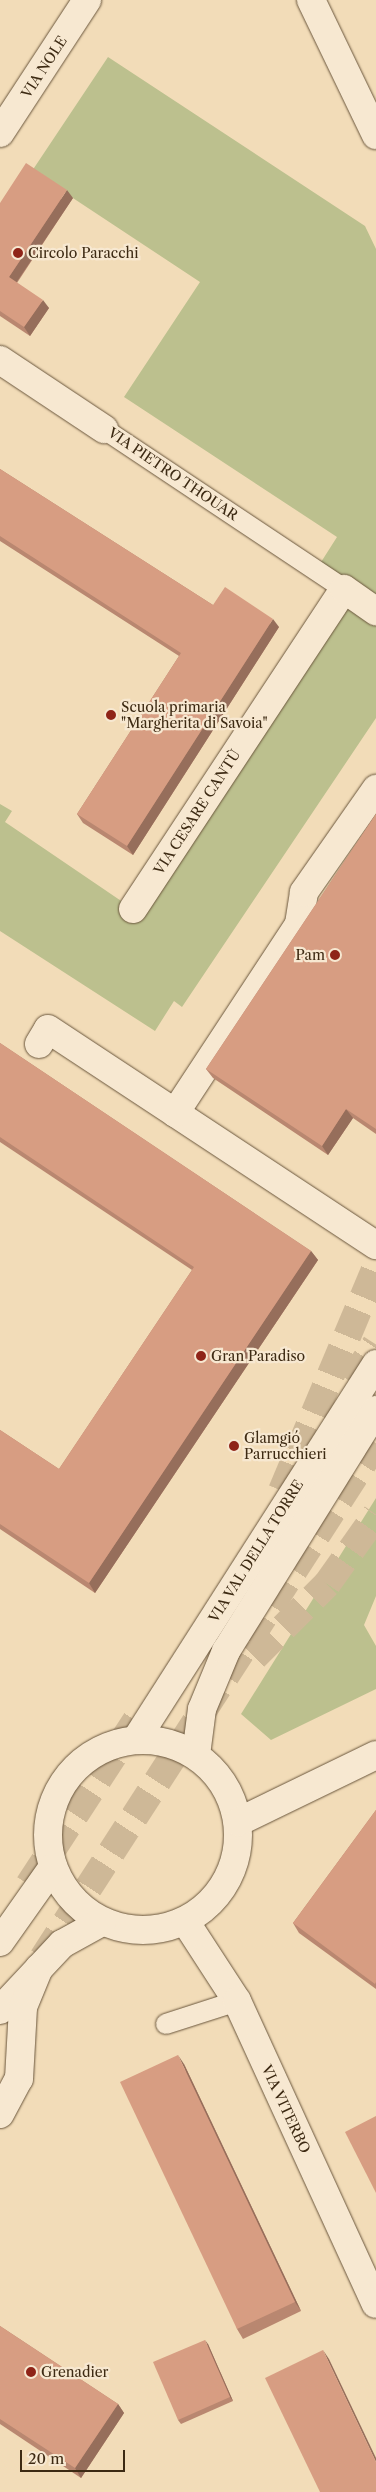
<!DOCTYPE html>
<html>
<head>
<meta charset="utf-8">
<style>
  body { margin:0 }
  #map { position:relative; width:376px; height:2492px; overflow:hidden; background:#f2dcb8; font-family:"Libre Caslon Text",serif }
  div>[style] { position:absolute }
  .green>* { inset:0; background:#bcc08e }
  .secondary-tunnel>* { height:28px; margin-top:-14px; transform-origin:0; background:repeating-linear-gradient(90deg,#ceb897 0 28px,transparent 0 42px) }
  .roads { filter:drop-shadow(0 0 1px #6a563c) drop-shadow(0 0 1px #6a563c) }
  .lane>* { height:20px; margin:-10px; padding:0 10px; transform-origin:10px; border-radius:10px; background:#f7e8d1 }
  .street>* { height:28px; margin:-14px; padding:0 14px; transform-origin:14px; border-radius:14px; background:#f7e8d1 }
  .street>.ring { margin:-14px; padding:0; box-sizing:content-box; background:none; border:28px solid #f7e8d1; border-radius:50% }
  .secondary>* { height:28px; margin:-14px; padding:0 14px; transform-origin:14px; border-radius:14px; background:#f7e8d1 }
  .wall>* { inset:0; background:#b98770 }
  .shaded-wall>* { inset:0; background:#966e5b }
  .building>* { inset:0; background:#d79d82 }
  .dots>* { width:14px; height:14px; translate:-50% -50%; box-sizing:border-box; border:2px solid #f7e8d1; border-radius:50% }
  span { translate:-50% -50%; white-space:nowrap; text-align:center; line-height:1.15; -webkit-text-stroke:4.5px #f7e8d1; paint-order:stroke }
  .street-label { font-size:14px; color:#3d2a13 }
  .poi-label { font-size:14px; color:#3d2a13 }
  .left { translate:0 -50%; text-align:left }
  .right { translate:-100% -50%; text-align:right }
  .scale { position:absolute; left:20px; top:2450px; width:105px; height:22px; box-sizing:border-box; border:2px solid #3d2a13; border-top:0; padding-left:6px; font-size:15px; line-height:18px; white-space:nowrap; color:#3d2a13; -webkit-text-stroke:4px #f7e8d1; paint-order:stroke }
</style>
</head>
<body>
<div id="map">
  <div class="green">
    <i style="clip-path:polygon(108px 57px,365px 226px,376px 249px,376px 718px,182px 1007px,174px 1001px,155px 1031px,0 931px,0 804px,12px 811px,5px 822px,133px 909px,344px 589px,316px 570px,337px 537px,124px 397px,200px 282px,32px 171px)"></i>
    <i style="clip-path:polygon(376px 1498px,376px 1596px,364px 1625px,376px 1646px,376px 1689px,271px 1740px,241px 1714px)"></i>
  </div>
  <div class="secondary-tunnel">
    <i style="left:351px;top:1382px;width:45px;rotate:-56.7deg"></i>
    <i style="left:282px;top:1491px;width:243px;rotate:-67.2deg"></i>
    <i style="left:254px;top:1657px;width:103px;rotate:-45deg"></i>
    <i style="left:327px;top:1584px;width:85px;rotate:-54.6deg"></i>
    <i style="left:29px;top:1885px;width:209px;rotate:-56.9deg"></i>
    <i style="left:43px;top:1958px;width:613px;rotate:-57.11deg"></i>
  </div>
  <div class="roads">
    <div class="lane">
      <i style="left:104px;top:429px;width:288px;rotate:33.7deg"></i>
      <i style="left:166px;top:2024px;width:75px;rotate:-17.9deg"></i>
    </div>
    <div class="street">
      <i style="left:0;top:133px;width:159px;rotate:-56.8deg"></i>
      <i style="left:0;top:360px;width:125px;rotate:33.6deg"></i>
      <i style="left:133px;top:909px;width:383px;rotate:-56.6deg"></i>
      <i style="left:344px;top:589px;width:39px;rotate:35deg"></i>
      <i style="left:39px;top:1044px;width:17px;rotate:-59deg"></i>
      <i style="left:48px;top:1029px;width:393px;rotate:33.4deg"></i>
      <i style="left:175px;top:1113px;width:226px;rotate:-56.7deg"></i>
      <i style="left:299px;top:924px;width:32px;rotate:-81deg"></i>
      <i style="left:304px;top:892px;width:126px;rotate:-55deg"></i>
      <i style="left:137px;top:1738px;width:444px;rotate:-57.4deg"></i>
      <i class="ring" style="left:48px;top:1740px;width:162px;height:162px"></i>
      <i style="left:196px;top:1755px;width:46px;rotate:-82.6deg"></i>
      <i style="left:202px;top:1709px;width:63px;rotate:-67.5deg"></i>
      <i style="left:226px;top:1651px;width:284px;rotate:-58.1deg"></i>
      <i style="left:238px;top:1822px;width:153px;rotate:-25.9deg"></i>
      <i style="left:185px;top:1921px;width:95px;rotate:57deg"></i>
      <i style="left:237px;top:2001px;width:333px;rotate:65.4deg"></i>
      <i style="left:0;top:1942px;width:92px;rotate:-54.8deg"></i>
      <i style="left:0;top:2010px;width:91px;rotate:-46.8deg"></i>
      <i style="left:62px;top:1944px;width:46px;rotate:-28.8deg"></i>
      <i style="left:0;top:2114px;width:40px;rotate:-62deg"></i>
      <i style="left:19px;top:2079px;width:72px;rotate:-86.8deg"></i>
      <i style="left:23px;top:2007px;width:42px;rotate:-67.7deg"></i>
    </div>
    <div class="secondary">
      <i style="left:311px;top:0;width:150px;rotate:64.3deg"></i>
    </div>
  </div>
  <div class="wall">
    <i style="clip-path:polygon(73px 198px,17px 283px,49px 308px,30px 336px,0 316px,0 203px)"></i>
    <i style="clip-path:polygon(0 469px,213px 605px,279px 627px,133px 855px,83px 823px,77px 814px,179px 656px,0 541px)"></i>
    <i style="clip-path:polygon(376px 814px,376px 1134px,353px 1118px,328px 1155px,213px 1078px,206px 1069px)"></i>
    <i style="clip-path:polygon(0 1043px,311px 1251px,318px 1260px,95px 1593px,0 1529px,0 1430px,59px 1469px,192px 1270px,0 1142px)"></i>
    <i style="clip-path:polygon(376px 1810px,376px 1989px,299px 1933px,293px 1923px)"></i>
    <i style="clip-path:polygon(184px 2064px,301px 2311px,243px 2339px,237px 2329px)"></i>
    <i style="clip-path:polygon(0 2326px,118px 2404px,124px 2413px,81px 2478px,0 2424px)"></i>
    <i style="clip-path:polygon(208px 2344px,233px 2401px,181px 2424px,178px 2420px)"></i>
  </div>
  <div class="shaded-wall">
    <i style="clip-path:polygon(67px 190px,73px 198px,14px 286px,9px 277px)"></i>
    <i style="clip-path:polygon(43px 300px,49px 308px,30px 336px,24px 327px)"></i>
    <i style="clip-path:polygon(273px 619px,279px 627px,133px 855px,127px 846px)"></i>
    <i style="clip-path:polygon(346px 1109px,353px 1118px,328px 1155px,322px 1146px)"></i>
    <i style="clip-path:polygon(311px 1251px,318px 1260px,95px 1593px,89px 1583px)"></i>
    <i style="clip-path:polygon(178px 2055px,184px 2064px,301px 2311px,295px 2302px)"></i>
    <i style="clip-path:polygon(205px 2340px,208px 2344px,233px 2401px,230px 2397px)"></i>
    <i style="clip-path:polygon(323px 2350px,329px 2359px,376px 2458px,376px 2462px)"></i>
    <i style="clip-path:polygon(118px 2404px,124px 2413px,81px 2478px,75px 2468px)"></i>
  </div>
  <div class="building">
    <i style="clip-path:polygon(26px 163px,67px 190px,9px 277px,43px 300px,24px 327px,0 311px,0 203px)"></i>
    <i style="clip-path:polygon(0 469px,213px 605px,225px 587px,273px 619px,127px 846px,77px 814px,181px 653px,0 536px)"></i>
    <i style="clip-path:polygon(376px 814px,376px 1129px,346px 1109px,322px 1146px,206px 1069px)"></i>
    <i style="clip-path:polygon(0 1043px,311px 1251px,89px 1583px,0 1524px,0 1430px,59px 1469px,194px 1267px,0 1137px)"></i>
    <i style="clip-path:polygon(376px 1810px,376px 1982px,375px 1984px,293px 1923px)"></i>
    <i style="clip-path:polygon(178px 2055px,295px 2302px,237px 2329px,120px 2082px)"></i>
    <i style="clip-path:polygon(376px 2116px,376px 2193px,345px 2132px)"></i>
    <i style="clip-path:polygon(0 2326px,118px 2404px,75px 2468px,0 2419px)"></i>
    <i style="clip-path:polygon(205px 2340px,230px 2397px,178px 2420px,153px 2362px)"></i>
    <i style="clip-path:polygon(323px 2350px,376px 2462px,376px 2492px,320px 2492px,265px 2378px)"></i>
  </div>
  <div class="dots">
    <i style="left:18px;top:253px;background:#8f2418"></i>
    <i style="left:111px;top:715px;background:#8f2418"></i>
    <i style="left:335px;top:955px;background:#8f2418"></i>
    <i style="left:201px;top:1356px;background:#8f2418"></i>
    <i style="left:234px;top:1446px;background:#8f2418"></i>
    <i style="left:31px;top:2372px;background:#8f2418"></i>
  </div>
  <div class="street-label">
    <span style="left:44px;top:67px;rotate:-57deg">VIA NOLE</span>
    <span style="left:173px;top:474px;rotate:34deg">VIA PIETRO THOUAR</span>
    <span style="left:197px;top:812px;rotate:-57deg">VIA CESARE CANTÙ</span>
    <span style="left:256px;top:1551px;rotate:-58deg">VIA VAL DELLA TORRE</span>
    <span style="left:286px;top:2109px;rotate:65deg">VIA VITERBO</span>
  </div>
  <div class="poi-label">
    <span class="left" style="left:28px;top:253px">Circolo Paracchi</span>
    <span class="left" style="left:121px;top:715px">Scuola primaria<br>"Margherita di Savoia"</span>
    <span class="right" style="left:325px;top:955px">Pam</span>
    <span class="left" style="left:211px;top:1356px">Gran Paradiso</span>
    <span class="left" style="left:244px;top:1446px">Glamgió<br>Parrucchieri</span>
    <span class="left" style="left:41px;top:2372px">Grenadier</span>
  </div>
  <div class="scale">20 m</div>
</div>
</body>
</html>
